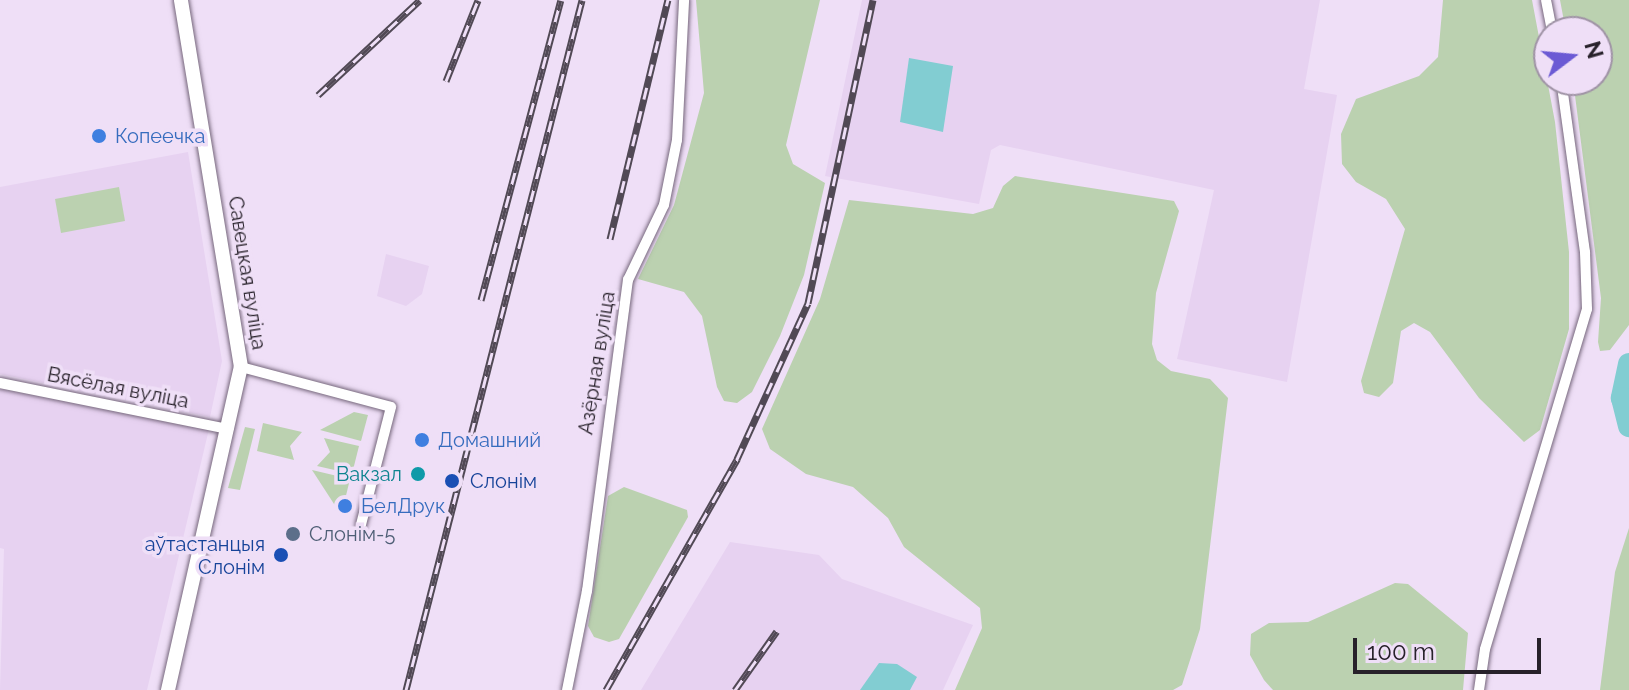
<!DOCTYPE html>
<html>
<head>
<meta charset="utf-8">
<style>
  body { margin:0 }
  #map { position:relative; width:1629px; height:690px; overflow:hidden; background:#efdff7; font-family:Raleway,sans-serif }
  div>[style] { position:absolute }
  .built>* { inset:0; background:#e7d2f1 }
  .green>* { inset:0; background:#bbd1b0 }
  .water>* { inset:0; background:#82cdd2 }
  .river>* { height:22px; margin:-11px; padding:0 11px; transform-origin:11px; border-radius:11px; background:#82cdd2 }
  .roads { filter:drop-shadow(0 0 2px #76677c) drop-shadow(0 0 2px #76677c) }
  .street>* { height:10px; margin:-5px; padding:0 5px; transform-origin:5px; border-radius:5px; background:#fff }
  .secondary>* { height:14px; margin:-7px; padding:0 7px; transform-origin:7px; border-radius:7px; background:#fff }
  .rail>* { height:7px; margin-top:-3.5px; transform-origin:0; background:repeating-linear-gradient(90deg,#efdff7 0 12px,#514955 0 24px); box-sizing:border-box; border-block:2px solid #514955 }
  .dots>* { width:22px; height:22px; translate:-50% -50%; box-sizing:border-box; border:4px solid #efdff7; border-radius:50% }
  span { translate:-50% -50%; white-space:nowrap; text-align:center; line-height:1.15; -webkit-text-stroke:7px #efdff7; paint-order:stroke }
  .shop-label { font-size:20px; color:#366cbe }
  .left { translate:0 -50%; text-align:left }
  .street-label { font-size:20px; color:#27212a }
  .culture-label { font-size:20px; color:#0d838f }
  .right { translate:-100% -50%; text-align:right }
  .transit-label { font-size:20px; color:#164399 }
  .service-label { font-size:20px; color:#4e5e75 }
  .north { position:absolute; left:1533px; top:16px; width:80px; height:80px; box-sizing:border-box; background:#efdff7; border:2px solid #9f93a5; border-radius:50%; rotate:74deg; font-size:22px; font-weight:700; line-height:32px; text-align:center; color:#27212a }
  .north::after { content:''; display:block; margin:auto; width:28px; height:36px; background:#6b5ad4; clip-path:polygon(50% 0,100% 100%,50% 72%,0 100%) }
  .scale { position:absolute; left:1353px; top:638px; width:188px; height:36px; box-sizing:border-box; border:4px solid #27212a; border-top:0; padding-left:10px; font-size:24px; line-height:28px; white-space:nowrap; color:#27212a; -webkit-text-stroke:6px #efdff7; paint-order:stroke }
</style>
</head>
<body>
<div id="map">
  <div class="built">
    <i style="clip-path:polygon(862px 0,1320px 0,1304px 89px,1337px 95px,1287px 382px,1177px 359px,1214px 190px,1000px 145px,991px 150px,979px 204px,825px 176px)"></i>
    <i style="clip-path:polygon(188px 152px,222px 361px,210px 417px,0 374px,0 187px)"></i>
    <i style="clip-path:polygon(386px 254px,429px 266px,422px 294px,406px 306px,377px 296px)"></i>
    <i style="clip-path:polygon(0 389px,209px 429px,147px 690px,0 690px,4px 549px,0 548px)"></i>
    <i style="clip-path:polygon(730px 542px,819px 555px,842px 579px,973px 625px,943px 690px,641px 690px)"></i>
  </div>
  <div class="green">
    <i style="clip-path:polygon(696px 0,820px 0,786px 145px,793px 164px,825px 183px,804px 275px,780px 336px,752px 392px,737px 403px,724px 401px,717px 387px,702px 316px,684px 292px,638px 279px,674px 205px,704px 93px)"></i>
    <i style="clip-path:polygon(1443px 0,1532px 0,1555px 122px,1569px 252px,1569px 329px,1540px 430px,1524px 442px,1479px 398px,1430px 332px,1414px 323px,1401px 331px,1393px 383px,1379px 397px,1364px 393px,1361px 381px,1405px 229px,1386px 199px,1356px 182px,1342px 164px,1341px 134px,1356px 99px,1419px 76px,1438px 57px)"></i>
    <i style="clip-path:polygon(1560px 0,1629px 0,1629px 325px,1610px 350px,1600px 351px,1598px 342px,1601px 298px,1573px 80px,1597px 80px,1597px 32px,1566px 32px)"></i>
    <i style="clip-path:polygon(1015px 176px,1174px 201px,1179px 211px,1156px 293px,1152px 344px,1157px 360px,1171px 371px,1210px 379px,1228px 398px,1200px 629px,1182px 685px,1173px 690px,955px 690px,982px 628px,980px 608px,904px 547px,888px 518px,853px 487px,806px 474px,770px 449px,762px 429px,820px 299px,849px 200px,973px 214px,993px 208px,1003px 186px)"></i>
    <i style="clip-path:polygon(119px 187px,125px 221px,61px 233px,55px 199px)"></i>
    <i style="clip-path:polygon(354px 412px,368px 415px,361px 441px,320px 430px)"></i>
    <i style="clip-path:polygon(263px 423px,302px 432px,290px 446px,294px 460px,257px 451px)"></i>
    <i style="clip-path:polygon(245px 427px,255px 429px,240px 490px,228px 488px)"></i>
    <i style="clip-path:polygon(324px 438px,359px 446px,352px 474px,317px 466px,330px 452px)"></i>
    <i style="clip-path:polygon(312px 470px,350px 479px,343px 508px,336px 507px)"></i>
    <i style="clip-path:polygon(624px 487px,687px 510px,688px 517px,619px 639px,609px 642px,594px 637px,588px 626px,608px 496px)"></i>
    <i style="clip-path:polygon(1629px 528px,1629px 690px,1600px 690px,1615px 572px)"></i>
    <i style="clip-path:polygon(1395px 583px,1408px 584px,1468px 633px,1463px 690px,1273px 690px,1264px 680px,1250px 655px,1251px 634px,1269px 623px,1308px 622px)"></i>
  </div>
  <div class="water">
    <i style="clip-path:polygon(909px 58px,953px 66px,943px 132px,900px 122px)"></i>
    <i style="clip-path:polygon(879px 663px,897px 664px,917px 677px,910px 690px,860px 690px)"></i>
  </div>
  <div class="river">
    <i style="left:1629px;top:364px;width:35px;rotate:102deg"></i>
    <i style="left:1622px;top:398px;width:29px;rotate:76deg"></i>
  </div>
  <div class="roads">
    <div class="street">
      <i style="left:1546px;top:0;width:33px;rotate:79deg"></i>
      <i style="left:241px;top:367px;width:155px;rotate:14.9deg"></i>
      <i style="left:391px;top:407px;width:122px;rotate:104.3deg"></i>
      <i style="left:0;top:383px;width:233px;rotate:11.4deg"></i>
      <i style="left:567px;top:690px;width:101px;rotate:-78.6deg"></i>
      <i style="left:587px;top:591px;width:314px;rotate:-82.5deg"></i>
      <i style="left:628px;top:280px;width:83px;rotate:-64.4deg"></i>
      <i style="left:664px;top:205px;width:66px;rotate:-78.7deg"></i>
      <i style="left:677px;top:140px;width:140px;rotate:-87.1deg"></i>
      <i style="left:1479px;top:690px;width:41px;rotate:-81.7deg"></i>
      <i style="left:1485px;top:649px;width:355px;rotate:-73.3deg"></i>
      <i style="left:1587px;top:309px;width:57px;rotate:-92deg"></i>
      <i style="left:1585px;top:252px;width:174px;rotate:-97.9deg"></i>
    </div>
    <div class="secondary">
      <i style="left:168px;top:690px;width:331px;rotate:-77.3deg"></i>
      <i style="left:241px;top:367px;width:372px;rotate:-99.3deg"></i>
    </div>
  </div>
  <div class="rail">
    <i style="left:446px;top:81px;width:87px;rotate:-68.4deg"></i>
    <i style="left:318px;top:95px;width:139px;rotate:-43deg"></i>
    <i style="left:610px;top:239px;width:246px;rotate:-76.4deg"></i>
    <i style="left:481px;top:300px;width:310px;rotate:-75.1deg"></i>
    <i style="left:406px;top:690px;width:712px;rotate:-75.69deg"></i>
    <i style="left:606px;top:690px;width:266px;rotate:-60.4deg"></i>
    <i style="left:737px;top:459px;width:171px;rotate:-65.5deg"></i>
    <i style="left:808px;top:303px;width:310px;rotate:-77.9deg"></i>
    <i style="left:735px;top:690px;width:72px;rotate:-54.6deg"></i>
  </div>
  <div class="dots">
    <i style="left:99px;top:136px;background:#3f7fe0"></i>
    <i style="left:422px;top:440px;background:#3f7fe0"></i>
    <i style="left:418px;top:474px;background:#0f9aa8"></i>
    <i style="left:452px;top:481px;background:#1a4fb4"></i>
    <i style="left:345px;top:506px;background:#3f7fe0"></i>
    <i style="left:293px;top:534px;background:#5c6f8a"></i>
    <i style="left:281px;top:555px;background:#1a4fb4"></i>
  </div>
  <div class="shop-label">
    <span class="left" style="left:115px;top:136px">Копеечка</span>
    <span class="left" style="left:438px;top:440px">Домашний</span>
    <span class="left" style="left:361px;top:506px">БелДрук</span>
  </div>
  <div class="street-label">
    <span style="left:247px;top:273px;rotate:81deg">Савецкая вуліца</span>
    <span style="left:597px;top:363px;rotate:-81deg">Азёрная вуліца</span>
    <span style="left:118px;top:388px;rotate:11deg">Вясёлая вуліца</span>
  </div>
  <div class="culture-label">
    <span class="right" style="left:402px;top:474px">Вакзал</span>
  </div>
  <div class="transit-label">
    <span class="left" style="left:470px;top:481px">Слонім</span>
    <span class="right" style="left:265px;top:556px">аўтастанцыя<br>Слонім</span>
  </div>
  <div class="service-label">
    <span class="left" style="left:309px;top:534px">Слонім-5</span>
  </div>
  <div class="north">N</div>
  <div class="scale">100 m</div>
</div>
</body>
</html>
